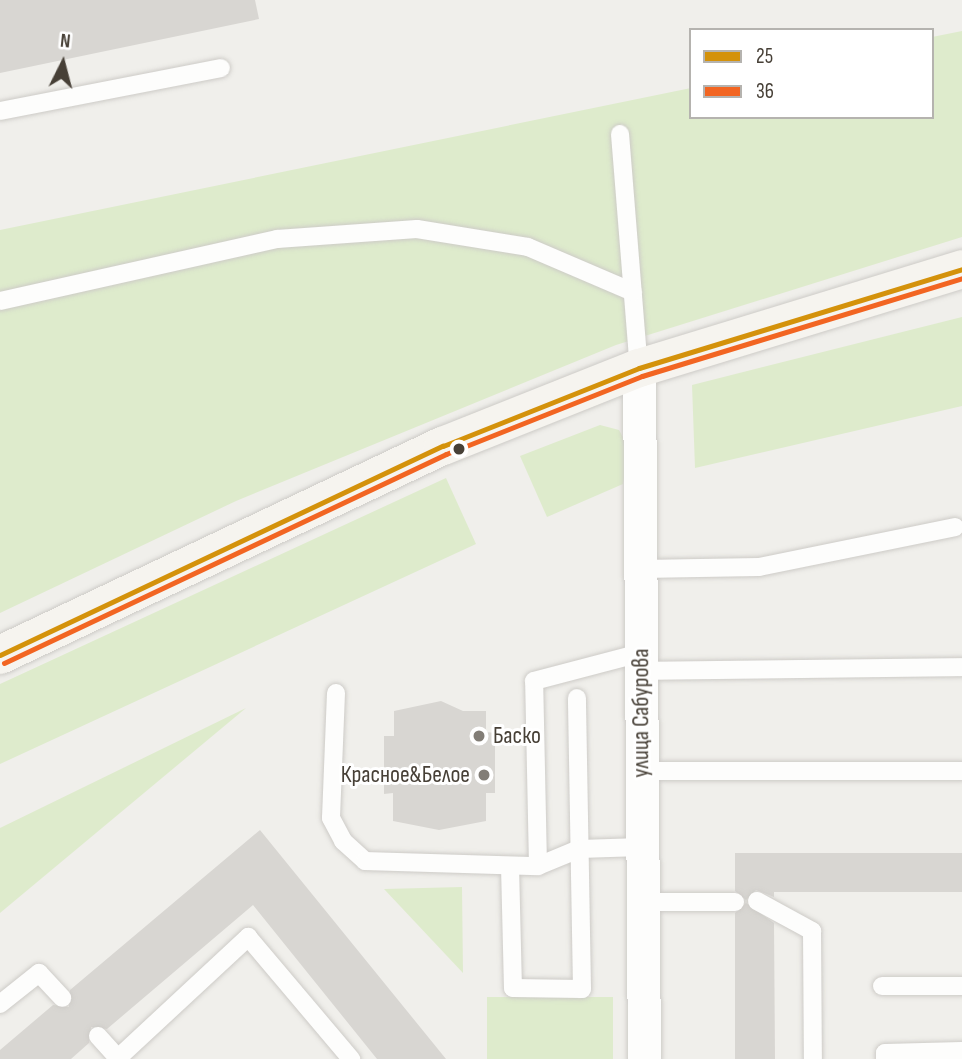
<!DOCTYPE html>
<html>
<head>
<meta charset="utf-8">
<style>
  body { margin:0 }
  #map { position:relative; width:962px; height:1059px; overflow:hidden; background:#f0efeb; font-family:"Sofia Sans Condensed",sans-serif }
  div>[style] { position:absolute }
  .green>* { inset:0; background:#deebcc }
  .building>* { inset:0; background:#d8d6d2 }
  .roads { filter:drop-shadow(0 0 2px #cdcbc7) drop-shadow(0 0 2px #cdcbc7) }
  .service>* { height:18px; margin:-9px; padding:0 9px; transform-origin:9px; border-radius:9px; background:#fdfdfc }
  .minor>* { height:33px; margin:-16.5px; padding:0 16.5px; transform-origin:16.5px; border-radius:16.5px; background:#fdfdfc }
  .secondary>* { height:38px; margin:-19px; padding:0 19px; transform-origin:19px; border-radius:19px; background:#f6f4ef }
  .bus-1>* { height:5px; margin:-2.5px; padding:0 2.5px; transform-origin:2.5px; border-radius:2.5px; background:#d4920b }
  .bus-2>* { height:5px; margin:-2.5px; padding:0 2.5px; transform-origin:2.5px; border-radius:2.5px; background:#f26522 }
  .dots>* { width:19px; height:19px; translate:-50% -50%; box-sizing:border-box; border:4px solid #fff; border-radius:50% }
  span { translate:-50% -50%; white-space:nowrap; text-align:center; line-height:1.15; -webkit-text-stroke:6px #fff; paint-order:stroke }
  .street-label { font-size:24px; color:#474037 }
  .poi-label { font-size:24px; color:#474037 }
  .left { translate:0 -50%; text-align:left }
  .right { translate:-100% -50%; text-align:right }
  .legend { position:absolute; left:689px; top:28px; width:245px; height:91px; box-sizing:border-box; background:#fff; border:2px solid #b5b3af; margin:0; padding:9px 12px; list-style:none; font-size:21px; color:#474037 }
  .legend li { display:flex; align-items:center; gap:14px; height:35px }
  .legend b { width:35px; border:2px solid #b5b3af }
  .north { position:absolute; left:28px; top:28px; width:70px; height:70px; -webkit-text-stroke:5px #fff; paint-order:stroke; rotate:6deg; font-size:19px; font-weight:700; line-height:28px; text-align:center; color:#474037 }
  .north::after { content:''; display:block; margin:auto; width:24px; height:32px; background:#474037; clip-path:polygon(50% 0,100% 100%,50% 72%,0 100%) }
</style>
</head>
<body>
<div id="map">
  <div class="green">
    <i style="clip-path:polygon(962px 31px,962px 237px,616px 345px,236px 501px,0 613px,0 230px,691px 88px,691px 117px,932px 117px,932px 37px)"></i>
    <i style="clip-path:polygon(962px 317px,962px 406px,695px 468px,692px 385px)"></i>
    <i style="clip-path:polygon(600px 425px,619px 430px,629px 448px,623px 484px,547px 517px,520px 456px)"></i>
    <i style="clip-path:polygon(446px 478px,476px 544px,0 764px,0 684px)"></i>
    <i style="clip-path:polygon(246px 708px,0 913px,0 828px)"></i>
    <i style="clip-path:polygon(462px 887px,463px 973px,384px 889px)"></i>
    <i style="clip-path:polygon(487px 997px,613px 997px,613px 1059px,487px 1059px)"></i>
  </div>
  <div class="building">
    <i style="clip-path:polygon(0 0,255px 0,259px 19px,0 73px)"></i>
    <i style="clip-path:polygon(441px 701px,463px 711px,486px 711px,486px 732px,495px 733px,495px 793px,486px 793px,486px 821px,439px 830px,393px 821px,393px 793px,384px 794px,384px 736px,394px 736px,394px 711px)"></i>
    <i style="clip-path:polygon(260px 830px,446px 1059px,377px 1059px,253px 905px,107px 1029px,91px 1027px,89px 1043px,71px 1059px,0 1059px,0 1050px,53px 1005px,69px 1007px,70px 990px)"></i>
    <i style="clip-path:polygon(735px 853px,962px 853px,962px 892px,774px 892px,774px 897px,756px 890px,746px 900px,735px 891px)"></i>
    <i style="clip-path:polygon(746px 903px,774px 923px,775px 1059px,735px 1059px,735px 913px)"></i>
  </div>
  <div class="roads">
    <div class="service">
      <i style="left:0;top:111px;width:225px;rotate:-11deg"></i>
      <i style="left:620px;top:134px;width:235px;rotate:85.4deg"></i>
      <i style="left:0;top:301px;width:284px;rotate:-12.6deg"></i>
      <i style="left:277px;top:239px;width:140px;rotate:-4.1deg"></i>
      <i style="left:417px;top:229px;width:112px;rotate:9.2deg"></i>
      <i style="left:528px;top:247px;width:114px;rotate:23.2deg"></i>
      <i style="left:641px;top:569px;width:118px;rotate:-1deg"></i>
      <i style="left:759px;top:567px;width:200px;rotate:-11.5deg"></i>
      <i style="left:641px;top:671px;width:321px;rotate:-0.7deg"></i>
      <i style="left:336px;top:693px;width:125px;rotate:92.3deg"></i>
      <i style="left:331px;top:818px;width:26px;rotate:62deg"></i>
      <i style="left:343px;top:841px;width:30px;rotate:42deg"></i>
      <i style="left:365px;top:861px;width:173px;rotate:1.7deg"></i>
      <i style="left:538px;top:866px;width:185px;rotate:-91.2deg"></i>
      <i style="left:534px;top:681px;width:111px;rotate:-14.7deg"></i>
      <i style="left:642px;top:771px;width:320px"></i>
      <i style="left:510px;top:866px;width:122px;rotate:88.6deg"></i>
      <i style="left:513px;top:988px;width:69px;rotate:0.8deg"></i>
      <i style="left:582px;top:989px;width:291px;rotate:-91deg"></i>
      <i style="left:538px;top:866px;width:44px;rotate:-22.5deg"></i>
      <i style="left:579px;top:849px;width:63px;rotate:-1.8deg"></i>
      <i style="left:757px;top:901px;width:63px;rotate:28.6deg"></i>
      <i style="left:812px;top:931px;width:128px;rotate:89.6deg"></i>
      <i style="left:643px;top:902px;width:92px"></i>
      <i style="left:882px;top:986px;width:80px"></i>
      <i style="left:0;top:1004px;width:50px;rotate:-38.5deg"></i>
      <i style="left:39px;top:973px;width:34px;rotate:47deg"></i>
      <i style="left:98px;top:1036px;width:30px;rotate:48deg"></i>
      <i style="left:118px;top:1058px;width:178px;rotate:-42.9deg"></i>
      <i style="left:248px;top:937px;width:160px;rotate:49.8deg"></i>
      <i style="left:885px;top:1059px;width:6px;rotate:-90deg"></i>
      <i style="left:885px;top:1053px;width:77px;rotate:-1.5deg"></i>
    </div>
    <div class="minor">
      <i style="left:639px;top:368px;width:691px;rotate:89.59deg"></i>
    </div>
    <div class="secondary">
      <i style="left:0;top:655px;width:490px;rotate:-25.3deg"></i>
      <i style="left:443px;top:446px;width:211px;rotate:-21.7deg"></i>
      <i style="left:639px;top:368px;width:338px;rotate:-17deg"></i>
    </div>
  </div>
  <div class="bus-1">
    <i style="left:0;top:655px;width:490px;rotate:-25.3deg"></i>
    <i style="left:443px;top:446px;width:211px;rotate:-21.7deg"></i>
    <i style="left:639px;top:368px;width:338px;rotate:-17deg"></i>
  </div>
  <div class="bus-2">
    <i style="left:4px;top:663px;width:489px;rotate:-25.3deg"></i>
    <i style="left:446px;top:454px;width:211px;rotate:-21.7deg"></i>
    <i style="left:642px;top:376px;width:335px;rotate:-17deg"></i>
  </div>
  <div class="dots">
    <i style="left:459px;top:449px;background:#474037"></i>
    <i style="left:479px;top:736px;background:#827d76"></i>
    <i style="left:484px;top:775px;background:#827d76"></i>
  </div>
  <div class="street-label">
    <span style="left:641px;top:713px;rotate:-90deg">улица Сабурова</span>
  </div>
  <div class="poi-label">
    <span class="left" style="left:493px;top:736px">Баско</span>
    <span class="right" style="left:470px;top:775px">Красное&amp;Белое</span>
  </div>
  <ul class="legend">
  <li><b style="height:9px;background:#d4920b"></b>25</li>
  <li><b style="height:9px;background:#f26522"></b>36</li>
  </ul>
  <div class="north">N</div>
</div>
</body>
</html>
